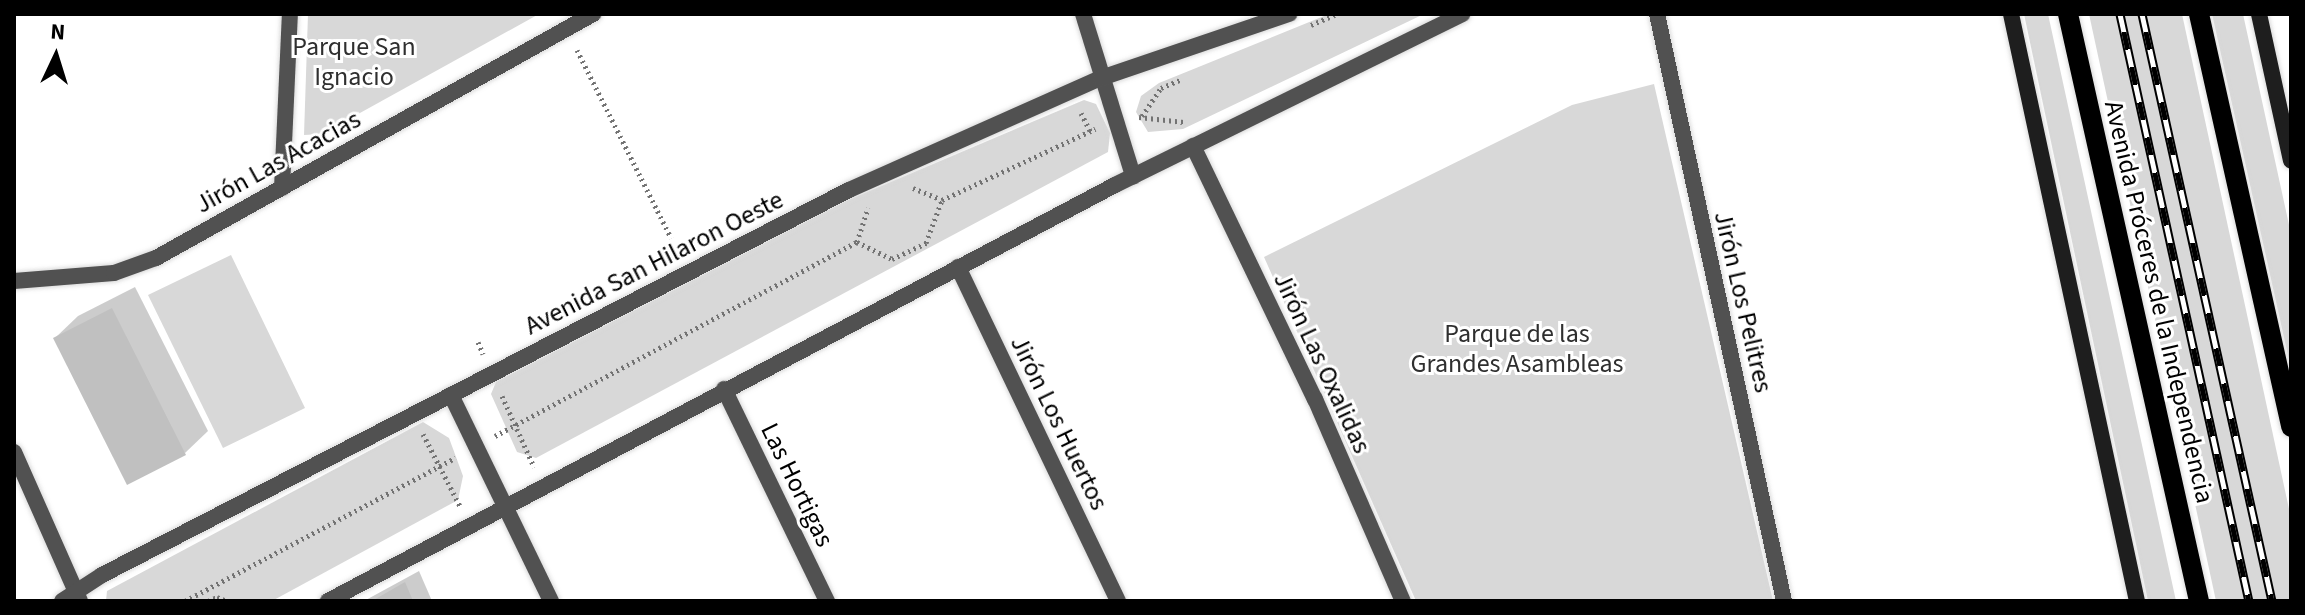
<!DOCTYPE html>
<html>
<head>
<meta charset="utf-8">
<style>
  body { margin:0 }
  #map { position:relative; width:2305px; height:615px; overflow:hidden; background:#fff; font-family:"Source Sans 3",sans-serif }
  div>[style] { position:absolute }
  .green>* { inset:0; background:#d8d8d8 }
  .shadow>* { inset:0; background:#0003 }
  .building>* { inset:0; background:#c0c0c0 }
  .path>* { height:5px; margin-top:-2.5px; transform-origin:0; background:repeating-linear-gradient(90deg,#737373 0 2px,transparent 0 6px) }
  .roads { filter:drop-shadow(0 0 2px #dbdbdb) drop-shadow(0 0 2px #dbdbdb) }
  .minor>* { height:16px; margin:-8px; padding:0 8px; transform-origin:8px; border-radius:8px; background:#515151 }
  .tertiary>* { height:16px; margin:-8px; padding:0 8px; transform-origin:8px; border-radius:8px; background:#515151 }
  .secondary>* { height:16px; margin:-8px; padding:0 8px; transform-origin:8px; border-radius:8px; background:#1e1e1e }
  .primary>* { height:20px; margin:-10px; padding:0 10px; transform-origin:10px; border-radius:10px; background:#000 }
  .rail>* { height:9px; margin-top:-4.5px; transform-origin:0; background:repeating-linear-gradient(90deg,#fff 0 18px,#000 0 36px); box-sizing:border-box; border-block:2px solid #000 }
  span { translate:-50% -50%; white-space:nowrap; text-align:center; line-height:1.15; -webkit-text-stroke:6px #fff; paint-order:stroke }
  .park-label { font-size:26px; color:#2f2f2f }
  .street-label { font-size:26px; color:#000 }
  .frame { position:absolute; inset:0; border:16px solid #000; pointer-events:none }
  .north { position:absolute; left:16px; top:16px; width:80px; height:80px; -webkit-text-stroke:6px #fff; paint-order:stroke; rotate:4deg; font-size:22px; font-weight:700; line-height:32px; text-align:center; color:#000 }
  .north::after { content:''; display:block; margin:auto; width:28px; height:36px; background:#000; clip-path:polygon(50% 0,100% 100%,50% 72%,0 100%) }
</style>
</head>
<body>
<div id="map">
  <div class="green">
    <i style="clip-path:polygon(308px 14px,539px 14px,322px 134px,304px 135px)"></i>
    <i style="clip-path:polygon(1329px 14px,1424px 14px,1183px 129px,1148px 132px,1136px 112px,1141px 96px,1159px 83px)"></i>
    <i style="clip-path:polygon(2024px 14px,2048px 14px,2176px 601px,2148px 601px)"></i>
    <i style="clip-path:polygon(2089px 14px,2182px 14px,2291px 518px,2291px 601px,2216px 601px)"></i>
    <i style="clip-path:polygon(2212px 14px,2243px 14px,2291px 234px,2291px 369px)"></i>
    <i style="clip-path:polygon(1654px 84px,1773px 601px,1416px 601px,1264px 257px,1572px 105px)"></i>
    <i style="clip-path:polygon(1084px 100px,1096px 104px,1110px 133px,1108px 152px,536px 458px,517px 452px,491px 394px,496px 382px,846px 201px)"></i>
    <i style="clip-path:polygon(231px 255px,305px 408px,223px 448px,148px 295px)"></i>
    <i style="clip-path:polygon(423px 422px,449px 438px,463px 476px,458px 500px,272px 601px,106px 601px,107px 591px)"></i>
  </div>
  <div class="shadow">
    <i style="clip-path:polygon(135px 287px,208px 431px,185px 453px,55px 338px,78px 316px)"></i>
    <i style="clip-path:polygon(419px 571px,432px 601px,364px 601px)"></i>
  </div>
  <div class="building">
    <i style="clip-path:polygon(112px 308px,186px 455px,127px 485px,53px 338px)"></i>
    <i style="clip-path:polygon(405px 582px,413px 601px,372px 601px)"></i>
  </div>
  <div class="path">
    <i style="left:1311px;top:25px;width:28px;rotate:-23deg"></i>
    <i style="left:577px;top:50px;width:210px;rotate:63.4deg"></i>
    <i style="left:1081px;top:113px;width:22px;rotate:63deg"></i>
    <i style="left:1142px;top:116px;width:34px;rotate:-56deg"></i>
    <i style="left:1161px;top:88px;width:21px;rotate:-23deg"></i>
    <i style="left:1139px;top:117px;width:45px;rotate:6.3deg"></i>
    <i style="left:913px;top:188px;width:31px;rotate:22deg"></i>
    <i style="left:857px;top:242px;width:39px;rotate:26deg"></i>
    <i style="left:892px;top:259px;width:38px;rotate:-25deg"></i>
    <i style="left:926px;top:243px;width:46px;rotate:-69.6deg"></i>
    <i style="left:942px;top:200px;width:169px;rotate:-24.9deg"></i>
    <i style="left:478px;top:342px;width:13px;rotate:67deg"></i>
    <i style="left:502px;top:396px;width:78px;rotate:65.7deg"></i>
    <i style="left:423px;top:434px;width:81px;rotate:62.8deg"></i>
    <i style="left:495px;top:436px;width:411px;rotate:-28.2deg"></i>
    <i style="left:857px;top:242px;width:36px;rotate:-72deg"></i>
    <i style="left:185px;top:601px;width:306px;rotate:-27.9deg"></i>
    <i style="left:208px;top:601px;width:10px;rotate:-24deg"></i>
    <i style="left:217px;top:597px;width:11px;rotate:22deg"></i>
  </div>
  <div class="roads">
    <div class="minor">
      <i style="left:1083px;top:14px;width:170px;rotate:72.8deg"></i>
      <i style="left:1657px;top:14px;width:601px;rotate:77.79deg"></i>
      <i style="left:1193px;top:146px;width:281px;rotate:64.3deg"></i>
      <i style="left:1315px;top:399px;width:220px;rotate:66.5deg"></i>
      <i style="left:282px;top:188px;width:174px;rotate:-87.4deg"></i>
      <i style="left:958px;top:267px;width:370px;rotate:64.4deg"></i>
      <i style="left:14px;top:281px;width:100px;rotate:-4.6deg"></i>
      <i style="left:114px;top:273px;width:45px;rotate:-19.7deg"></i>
      <i style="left:156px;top:258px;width:501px;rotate:-29.18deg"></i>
      <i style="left:724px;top:389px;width:236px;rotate:64.1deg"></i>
      <i style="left:451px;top:395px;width:229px;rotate:64.1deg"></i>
      <i style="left:14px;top:452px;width:163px;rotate:66.1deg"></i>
    </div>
    <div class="tertiary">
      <i style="left:62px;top:601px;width:48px;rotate:-33deg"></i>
      <i style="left:102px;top:575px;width:840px;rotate:-27.27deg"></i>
      <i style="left:849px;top:190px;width:276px;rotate:-24deg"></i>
      <i style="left:1101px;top:78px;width:199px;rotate:-18.8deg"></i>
      <i style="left:328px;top:601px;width:890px;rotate:-27.86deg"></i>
      <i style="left:1115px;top:185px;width:387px;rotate:-26.2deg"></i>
    </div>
    <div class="secondary">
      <i style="left:2011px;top:14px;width:600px;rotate:77.89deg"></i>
      <i style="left:2259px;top:14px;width:150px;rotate:77.7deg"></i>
    </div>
    <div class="primary">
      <i style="left:2068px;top:14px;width:601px;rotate:77.42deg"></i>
      <i style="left:2199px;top:14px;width:423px;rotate:77.4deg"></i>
    </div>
  </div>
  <div class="rail">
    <i style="left:2120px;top:14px;width:601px;rotate:77.61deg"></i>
    <i style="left:2142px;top:14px;width:601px;rotate:77.51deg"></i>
  </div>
  <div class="park-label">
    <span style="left:354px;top:62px">Parque San<br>Ignacio</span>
    <span style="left:1517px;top:349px">Parque de las<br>Grandes Asambleas</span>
  </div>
  <div class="street-label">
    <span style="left:278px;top:162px;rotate:-29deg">Jirón Las Acacias</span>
    <span style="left:654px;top:263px;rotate:-27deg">Avenida San Hilaron Oeste</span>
    <span style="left:1743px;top:302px;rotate:77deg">Jirón Los Pelitres</span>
    <span style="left:2159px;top:302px;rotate:77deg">Avenida Próceres de la Independencia</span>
    <span style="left:1322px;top:363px;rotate:65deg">Jirón Las Oxalidas</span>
    <span style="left:1059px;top:423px;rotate:64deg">Jirón Los Huertos</span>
    <span style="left:797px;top:485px;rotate:64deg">Las Hortigas</span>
  </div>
  <div class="frame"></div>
  <div class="north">N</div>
</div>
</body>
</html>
